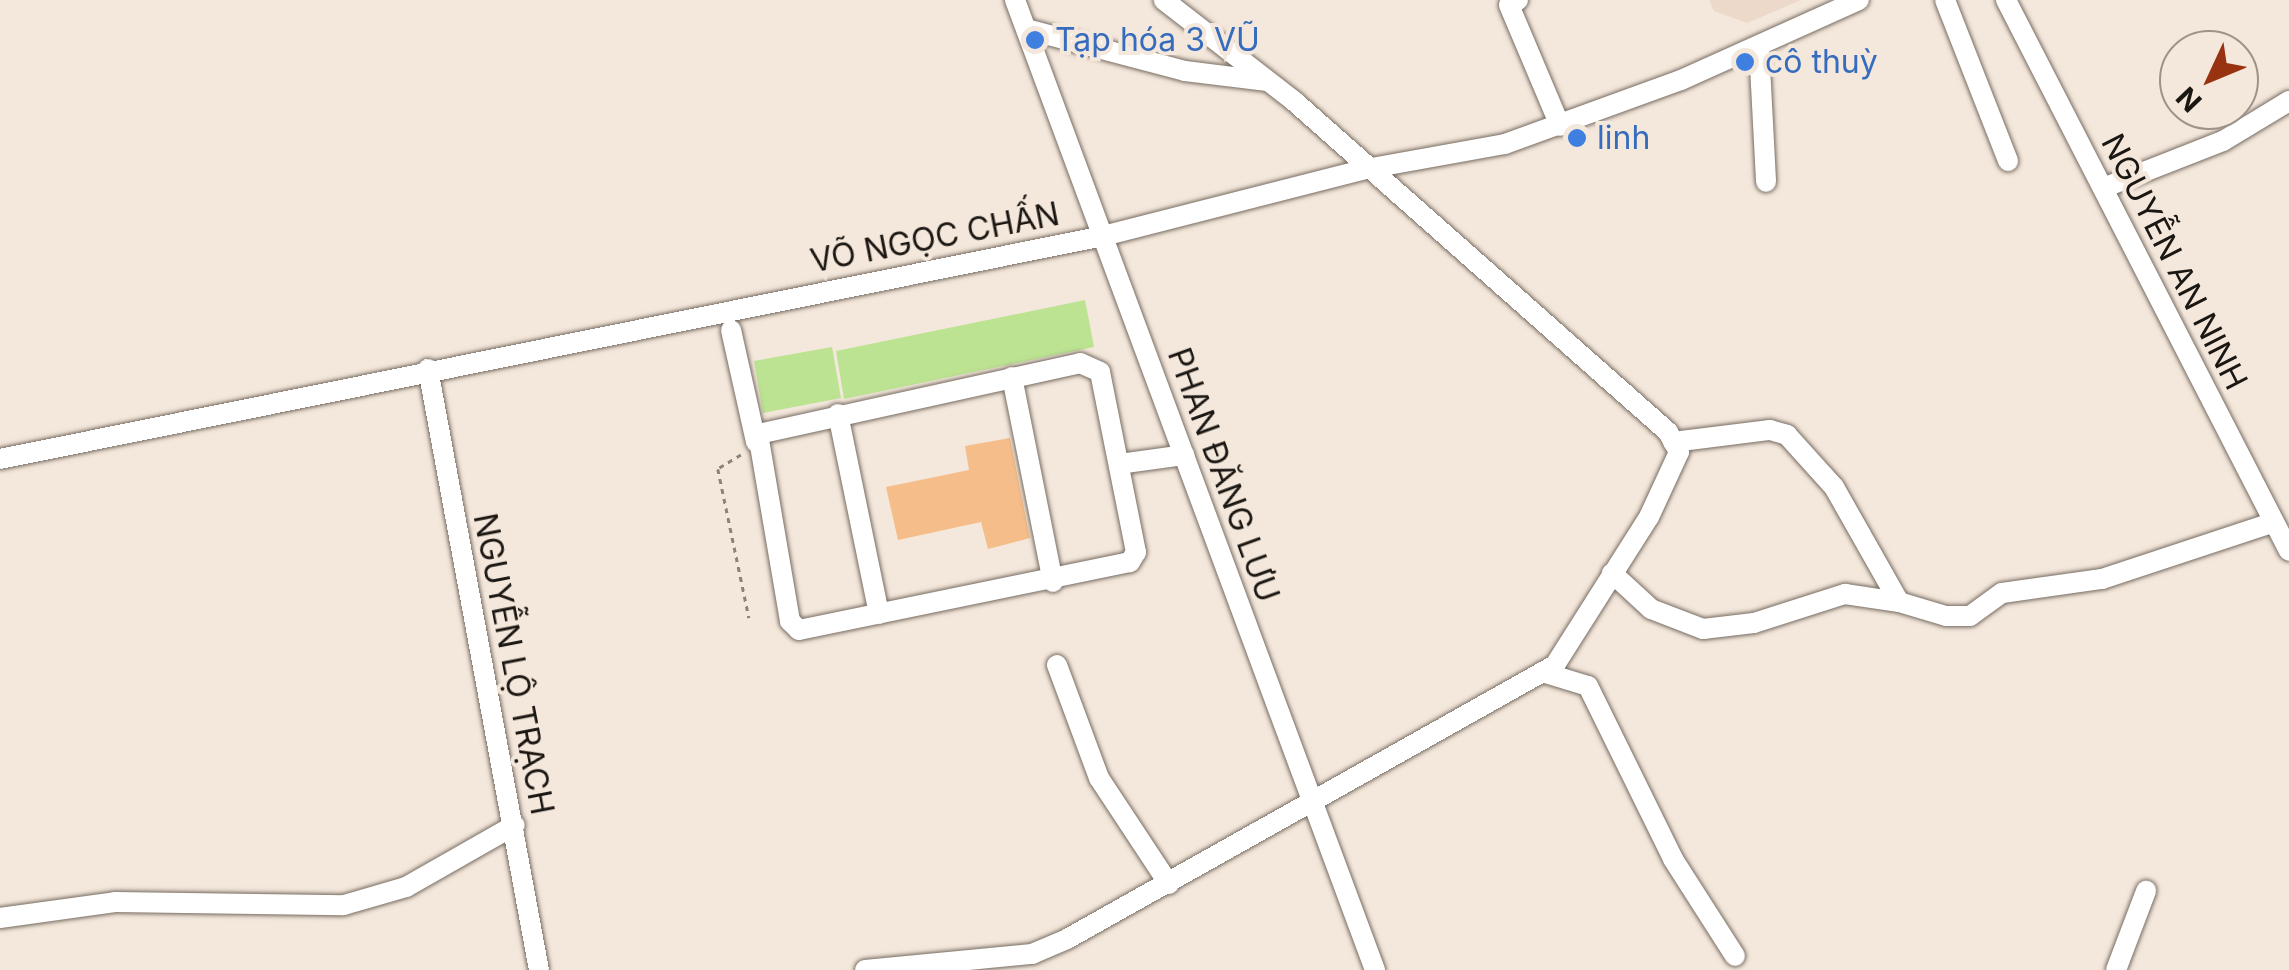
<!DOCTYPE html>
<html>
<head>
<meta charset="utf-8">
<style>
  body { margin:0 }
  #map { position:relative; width:2289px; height:970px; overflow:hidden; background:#f4e7db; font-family:Inter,sans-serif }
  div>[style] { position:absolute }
  .built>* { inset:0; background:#edd9c9 }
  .green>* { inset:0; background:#bce392 }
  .building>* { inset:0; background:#f5bd89 }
  .path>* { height:2.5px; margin-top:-1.25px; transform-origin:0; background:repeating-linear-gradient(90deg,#8b837b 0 5px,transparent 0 10px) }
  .roads { filter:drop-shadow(0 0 2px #776c62) drop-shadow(0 0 2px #776c62) }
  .minor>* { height:20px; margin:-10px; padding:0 10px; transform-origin:10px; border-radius:10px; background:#fff }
  .dots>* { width:28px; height:28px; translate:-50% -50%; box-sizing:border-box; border:5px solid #f4e7db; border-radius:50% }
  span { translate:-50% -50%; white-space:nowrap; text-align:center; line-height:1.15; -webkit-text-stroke:8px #f4e7db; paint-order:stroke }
  .shop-label { font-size:32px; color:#366cbe }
  .left { translate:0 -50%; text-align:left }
  .street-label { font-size:32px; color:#1a1612 }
  .north { position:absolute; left:2159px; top:30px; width:100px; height:100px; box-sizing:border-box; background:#f4e7db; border:2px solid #9d938b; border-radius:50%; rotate:226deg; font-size:28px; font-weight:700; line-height:40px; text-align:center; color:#1a1612 }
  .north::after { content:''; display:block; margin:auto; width:35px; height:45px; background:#993211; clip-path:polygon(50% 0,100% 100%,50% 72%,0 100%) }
</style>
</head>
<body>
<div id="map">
  <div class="built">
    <i style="clip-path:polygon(1709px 0,1801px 0,1747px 23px,1714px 11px)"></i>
  </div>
  <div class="green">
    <i style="clip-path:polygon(1085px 300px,1094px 347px,844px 399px,836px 351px)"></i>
    <i style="clip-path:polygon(832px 347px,841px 398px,763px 413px,754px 361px)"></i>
  </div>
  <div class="building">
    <i style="clip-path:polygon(1010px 438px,1030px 538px,988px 549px,981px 522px,898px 540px,886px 487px,969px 470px,965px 446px)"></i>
  </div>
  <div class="path">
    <i style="left:741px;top:455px;width:27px;rotate:149deg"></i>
    <i style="left:718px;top:469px;width:152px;rotate:78.2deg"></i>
  </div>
  <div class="roads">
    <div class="minor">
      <i style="left:1015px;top:0;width:1035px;rotate:69.64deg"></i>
      <i style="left:1518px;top:0;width:10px;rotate:151deg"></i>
      <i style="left:1509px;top:5px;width:131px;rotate:67.1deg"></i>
      <i style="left:1945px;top:0;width:173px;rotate:68.6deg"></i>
      <i style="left:2006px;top:0;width:619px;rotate:62.81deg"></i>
      <i style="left:1026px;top:29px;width:164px;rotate:14.8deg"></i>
      <i style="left:1185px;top:71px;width:83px;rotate:7deg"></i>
      <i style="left:1759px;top:47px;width:135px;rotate:87deg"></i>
      <i style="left:2103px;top:188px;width:129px;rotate:-21.4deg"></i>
      <i style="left:2223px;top:141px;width:77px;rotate:-31.2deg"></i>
      <i style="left:731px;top:330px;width:115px;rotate:77.4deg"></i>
      <i style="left:1080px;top:363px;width:22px;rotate:24deg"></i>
      <i style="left:1100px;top:372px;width:184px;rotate:78.7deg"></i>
      <i style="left:1136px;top:552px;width:12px;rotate:121deg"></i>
      <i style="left:1130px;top:562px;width:338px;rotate:168.4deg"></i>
      <i style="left:799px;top:630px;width:13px;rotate:-135deg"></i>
      <i style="left:790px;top:621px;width:190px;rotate:-99.7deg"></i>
      <i style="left:758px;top:434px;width:330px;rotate:-12.4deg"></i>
      <i style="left:428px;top:369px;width:611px;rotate:79.54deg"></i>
      <i style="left:1012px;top:377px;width:209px;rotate:78.7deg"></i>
      <i style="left:838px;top:414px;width:204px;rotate:78.4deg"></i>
      <i style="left:1673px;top:442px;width:98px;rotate:-7.1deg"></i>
      <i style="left:1770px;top:430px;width:18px;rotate:16deg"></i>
      <i style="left:1787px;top:435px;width:70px;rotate:47.9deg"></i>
      <i style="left:1834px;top:487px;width:132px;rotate:60.5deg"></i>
      <i style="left:1899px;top:602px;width:49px;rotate:16.6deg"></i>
      <i style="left:1946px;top:616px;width:24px"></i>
      <i style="left:1970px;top:616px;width:39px;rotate:-36deg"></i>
      <i style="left:2002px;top:593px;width:101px;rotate:-8deg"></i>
      <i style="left:2102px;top:579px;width:181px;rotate:-18.3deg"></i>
      <i style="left:0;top:459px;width:1125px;rotate:-11.43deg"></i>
      <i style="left:1103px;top:236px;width:271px;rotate:-14.3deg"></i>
      <i style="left:1366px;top:169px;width:141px;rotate:-10.2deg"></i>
      <i style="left:1505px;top:144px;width:187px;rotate:-20deg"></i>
      <i style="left:1681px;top:80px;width:195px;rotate:-24.2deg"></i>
      <i style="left:1119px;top:464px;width:66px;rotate:-7.9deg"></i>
      <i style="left:1612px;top:573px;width:53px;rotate:42.7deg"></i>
      <i style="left:1651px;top:609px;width:56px;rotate:21deg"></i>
      <i style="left:1703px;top:629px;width:51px;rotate:-6.7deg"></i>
      <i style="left:1754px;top:623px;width:96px;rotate:-17.7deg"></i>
      <i style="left:1845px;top:594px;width:55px;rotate:8.4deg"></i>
      <i style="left:1057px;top:665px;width:121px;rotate:69.6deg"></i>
      <i style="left:1099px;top:778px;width:127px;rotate:56.6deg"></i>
      <i style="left:1542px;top:672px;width:48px;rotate:16.9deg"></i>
      <i style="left:1588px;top:686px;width:193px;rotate:63.8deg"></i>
      <i style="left:1673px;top:859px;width:115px;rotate:57.4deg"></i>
      <i style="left:0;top:918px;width:116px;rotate:-7.9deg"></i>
      <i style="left:115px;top:902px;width:229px;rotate:0.8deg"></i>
      <i style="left:344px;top:905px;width:65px;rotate:-16.2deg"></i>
      <i style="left:406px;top:887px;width:125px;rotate:-29.6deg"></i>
      <i style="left:865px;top:970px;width:168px;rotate:-5.5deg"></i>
      <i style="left:1032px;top:954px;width:38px;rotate:-23deg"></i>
      <i style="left:1067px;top:939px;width:560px;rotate:-29.31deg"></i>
      <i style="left:1555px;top:665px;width:175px;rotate:-57.6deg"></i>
      <i style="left:1649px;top:517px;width:72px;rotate:-65.2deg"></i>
      <i style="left:1679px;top:452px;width:23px;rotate:-119deg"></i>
      <i style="left:1668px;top:432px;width:499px;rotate:-138.5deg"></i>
      <i style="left:1294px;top:101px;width:165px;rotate:-142.2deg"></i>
      <i style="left:2116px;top:970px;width:85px;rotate:-69.2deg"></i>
    </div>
  </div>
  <div class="dots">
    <i style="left:1035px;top:40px;background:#3f7fe0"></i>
    <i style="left:1745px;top:62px;background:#3f7fe0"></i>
    <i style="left:1577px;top:138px;background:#3f7fe0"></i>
  </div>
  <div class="shop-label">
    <span class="left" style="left:1055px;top:40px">Tạp hóa 3 VŨ</span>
    <span class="left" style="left:1765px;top:62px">cô thuỳ</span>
    <span class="left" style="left:1597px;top:138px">linh</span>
  </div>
  <div class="street-label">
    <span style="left:935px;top:238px;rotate:-11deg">VÕ NGỌC CHẤN</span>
    <span style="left:2174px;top:262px;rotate:63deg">NGUYỄN AN NINH</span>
    <span style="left:1223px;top:475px;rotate:70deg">PHAN ĐĂNG LƯU</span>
    <span style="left:513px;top:664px;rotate:79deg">NGUYỄN LỘ TRẠCH</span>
  </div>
  <div class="north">N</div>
</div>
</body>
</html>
